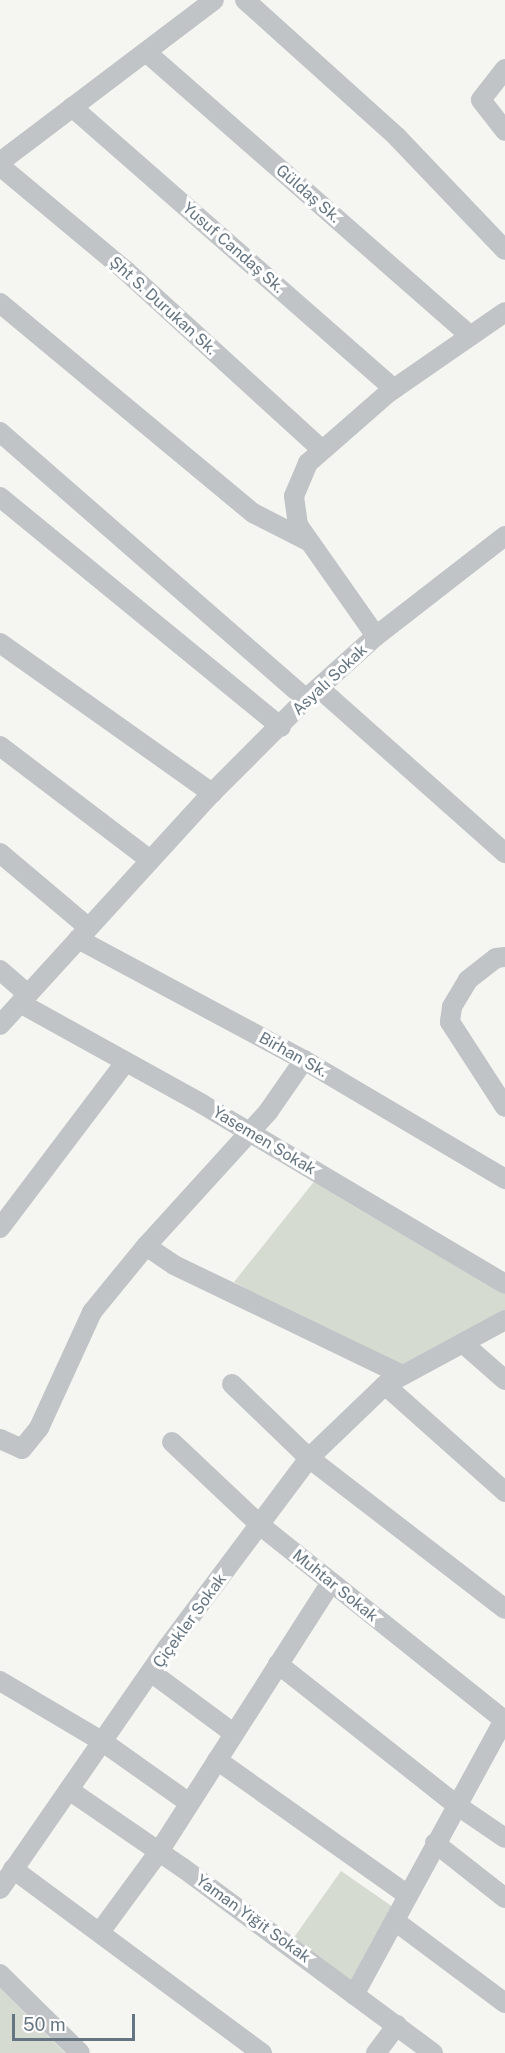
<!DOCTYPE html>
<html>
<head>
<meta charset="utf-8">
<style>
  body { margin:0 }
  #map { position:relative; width:505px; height:2053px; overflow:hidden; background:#f5f5f1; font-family:"Public Sans",sans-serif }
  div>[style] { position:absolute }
  .green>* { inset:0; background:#d6dbd2 }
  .minor>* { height:20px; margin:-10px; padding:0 10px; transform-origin:10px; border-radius:10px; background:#c0c4c7 }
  span { translate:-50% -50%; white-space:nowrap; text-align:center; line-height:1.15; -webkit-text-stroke:6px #fff; paint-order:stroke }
  .street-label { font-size:16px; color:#657581 }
  .scale { position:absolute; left:12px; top:2014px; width:123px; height:27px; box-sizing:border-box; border:3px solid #657581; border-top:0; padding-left:8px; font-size:18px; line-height:21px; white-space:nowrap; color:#657581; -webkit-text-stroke:4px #fff; paint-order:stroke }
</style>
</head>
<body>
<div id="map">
  <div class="green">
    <i style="clip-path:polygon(320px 1174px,505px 1284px,505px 1316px,403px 1375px,234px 1282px)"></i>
    <i style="clip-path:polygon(341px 1871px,393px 1907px,352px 1980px,343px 1983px,290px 1943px)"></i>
    <i style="clip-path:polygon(0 1988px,65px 2053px,0 2053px)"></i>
  </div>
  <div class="minor">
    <i style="left:245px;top:0;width:205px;rotate:42deg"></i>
    <i style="left:397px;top:137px;width:156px;rotate:46.3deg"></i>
    <i style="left:146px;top:52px;width:431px;rotate:41.2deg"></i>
    <i style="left:505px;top:69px;width:39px;rotate:128deg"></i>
    <i style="left:481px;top:100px;width:39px;rotate:52deg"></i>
    <i style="left:72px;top:107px;width:428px;rotate:41.2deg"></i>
    <i style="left:0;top:162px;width:268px;rotate:-37.1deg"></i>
    <i style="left:0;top:166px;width:164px;rotate:39.8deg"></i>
    <i style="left:126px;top:271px;width:265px;rotate:42.4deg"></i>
    <i style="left:0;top:303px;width:329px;rotate:39.7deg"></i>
    <i style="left:253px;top:513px;width:62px;rotate:27deg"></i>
    <i style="left:0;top:432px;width:406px;rotate:41.1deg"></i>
    <i style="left:0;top:497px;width:363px;rotate:39.3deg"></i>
    <i style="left:376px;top:636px;width:136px;rotate:-125.1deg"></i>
    <i style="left:298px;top:525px;width:29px;rotate:-98deg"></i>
    <i style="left:294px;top:496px;width:36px;rotate:-67deg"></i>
    <i style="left:308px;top:463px;width:106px;rotate:-41.2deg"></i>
    <i style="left:388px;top:393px;width:142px;rotate:-34.7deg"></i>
    <i style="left:0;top:643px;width:260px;rotate:35.3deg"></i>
    <i style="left:319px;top:688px;width:249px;rotate:41.6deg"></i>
    <i style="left:0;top:746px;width:188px;rotate:37.2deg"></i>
    <i style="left:0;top:853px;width:115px;rotate:40.1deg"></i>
    <i style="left:78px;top:939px;width:256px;rotate:28.2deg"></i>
    <i style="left:304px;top:1060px;width:234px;rotate:30.6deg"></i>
    <i style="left:505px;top:957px;width:9px;rotate:174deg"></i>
    <i style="left:496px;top:958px;width:36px;rotate:142deg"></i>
    <i style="left:468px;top:980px;width:31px;rotate:121deg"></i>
    <i style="left:452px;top:1007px;width:15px;rotate:98deg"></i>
    <i style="left:450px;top:1022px;width:101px;rotate:57.1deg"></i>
    <i style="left:0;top:970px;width:37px;rotate:41deg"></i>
    <i style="left:20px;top:1003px;width:208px;rotate:29deg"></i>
    <i style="left:202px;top:1104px;width:352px;rotate:30.7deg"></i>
    <i style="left:0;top:1025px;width:314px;rotate:-47.6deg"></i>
    <i style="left:212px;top:793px;width:133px;rotate:-45deg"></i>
    <i style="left:306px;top:699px;width:94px;rotate:-42deg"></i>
    <i style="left:376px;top:636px;width:163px;rotate:-37.8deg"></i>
    <i style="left:304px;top:1060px;width:63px;rotate:124.7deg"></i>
    <i style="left:268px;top:1112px;width:181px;rotate:132.3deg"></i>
    <i style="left:146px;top:1246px;width:34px;rotate:34deg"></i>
    <i style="left:174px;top:1265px;width:254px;rotate:25.7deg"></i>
    <i style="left:0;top:1228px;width:207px;rotate:-52.9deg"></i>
    <i style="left:465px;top:1345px;width:53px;rotate:41.2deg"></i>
    <i style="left:232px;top:1384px;width:107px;rotate:43.9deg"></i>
    <i style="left:309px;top:1458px;width:247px;rotate:37.6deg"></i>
    <i style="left:385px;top:1385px;width:161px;rotate:41.7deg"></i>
    <i style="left:0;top:1439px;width:24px;rotate:24deg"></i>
    <i style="left:22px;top:1449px;width:27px;rotate:-51deg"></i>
    <i style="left:39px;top:1428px;width:128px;rotate:-65.4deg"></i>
    <i style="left:92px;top:1312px;width:85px;rotate:-50.7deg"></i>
    <i style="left:172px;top:1442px;width:122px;rotate:43.3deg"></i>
    <i style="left:261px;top:1526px;width:312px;rotate:38.6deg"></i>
    <i style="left:278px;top:1664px;width:226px;rotate:38.3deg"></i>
    <i style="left:455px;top:1804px;width:60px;rotate:34.2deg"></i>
    <i style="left:152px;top:1673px;width:101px;rotate:36.5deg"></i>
    <i style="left:0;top:1681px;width:120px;rotate:30.6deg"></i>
    <i style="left:103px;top:1742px;width:105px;rotate:35.3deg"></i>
    <i style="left:217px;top:1760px;width:234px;rotate:35.3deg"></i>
    <i style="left:69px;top:1790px;width:138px;rotate:34.4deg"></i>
    <i style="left:183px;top:1868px;width:311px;rotate:36.5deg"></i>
    <i style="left:435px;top:1843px;width:89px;rotate:38.2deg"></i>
    <i style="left:13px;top:1869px;width:310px;rotate:36.5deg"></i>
    <i style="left:0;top:1889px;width:293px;rotate:-55.3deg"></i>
    <i style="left:167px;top:1648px;width:237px;rotate:-53.2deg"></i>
    <i style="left:309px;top:1458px;width:105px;rotate:-43.8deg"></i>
    <i style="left:385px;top:1385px;width:136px;rotate:-28.4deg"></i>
    <i style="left:395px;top:1921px;width:137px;rotate:36.7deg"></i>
    <i style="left:100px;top:1932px;width:98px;rotate:-53.7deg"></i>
    <i style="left:158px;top:1853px;width:319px;rotate:-57.4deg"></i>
    <i style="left:0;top:1974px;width:112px;rotate:44.6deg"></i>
    <i style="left:354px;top:1995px;width:315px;rotate:-61.4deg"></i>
    <i style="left:376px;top:2053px;width:35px;rotate:-53deg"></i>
  </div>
  <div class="street-label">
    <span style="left:308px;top:194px;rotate:41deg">Güldaş Sk.</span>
    <span style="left:233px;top:248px;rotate:41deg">Yusuf Candaş Sk.</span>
    <span style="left:163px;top:306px;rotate:42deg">Şht S. Durukan Sk.</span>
    <span style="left:330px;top:680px;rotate:-43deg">Asyalı Sokak</span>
    <span style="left:293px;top:1055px;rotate:29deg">Birhan Sk.</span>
    <span style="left:264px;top:1141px;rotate:31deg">Yasemen Sokak</span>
    <span style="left:335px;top:1586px;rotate:39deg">Muhtar Sokak</span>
    <span style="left:190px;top:1621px;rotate:-54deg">Çiçekler Sokak</span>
    <span style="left:253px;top:1919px;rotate:36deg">Yaman Yiğit Sokak</span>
  </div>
  <div class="scale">50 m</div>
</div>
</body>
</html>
